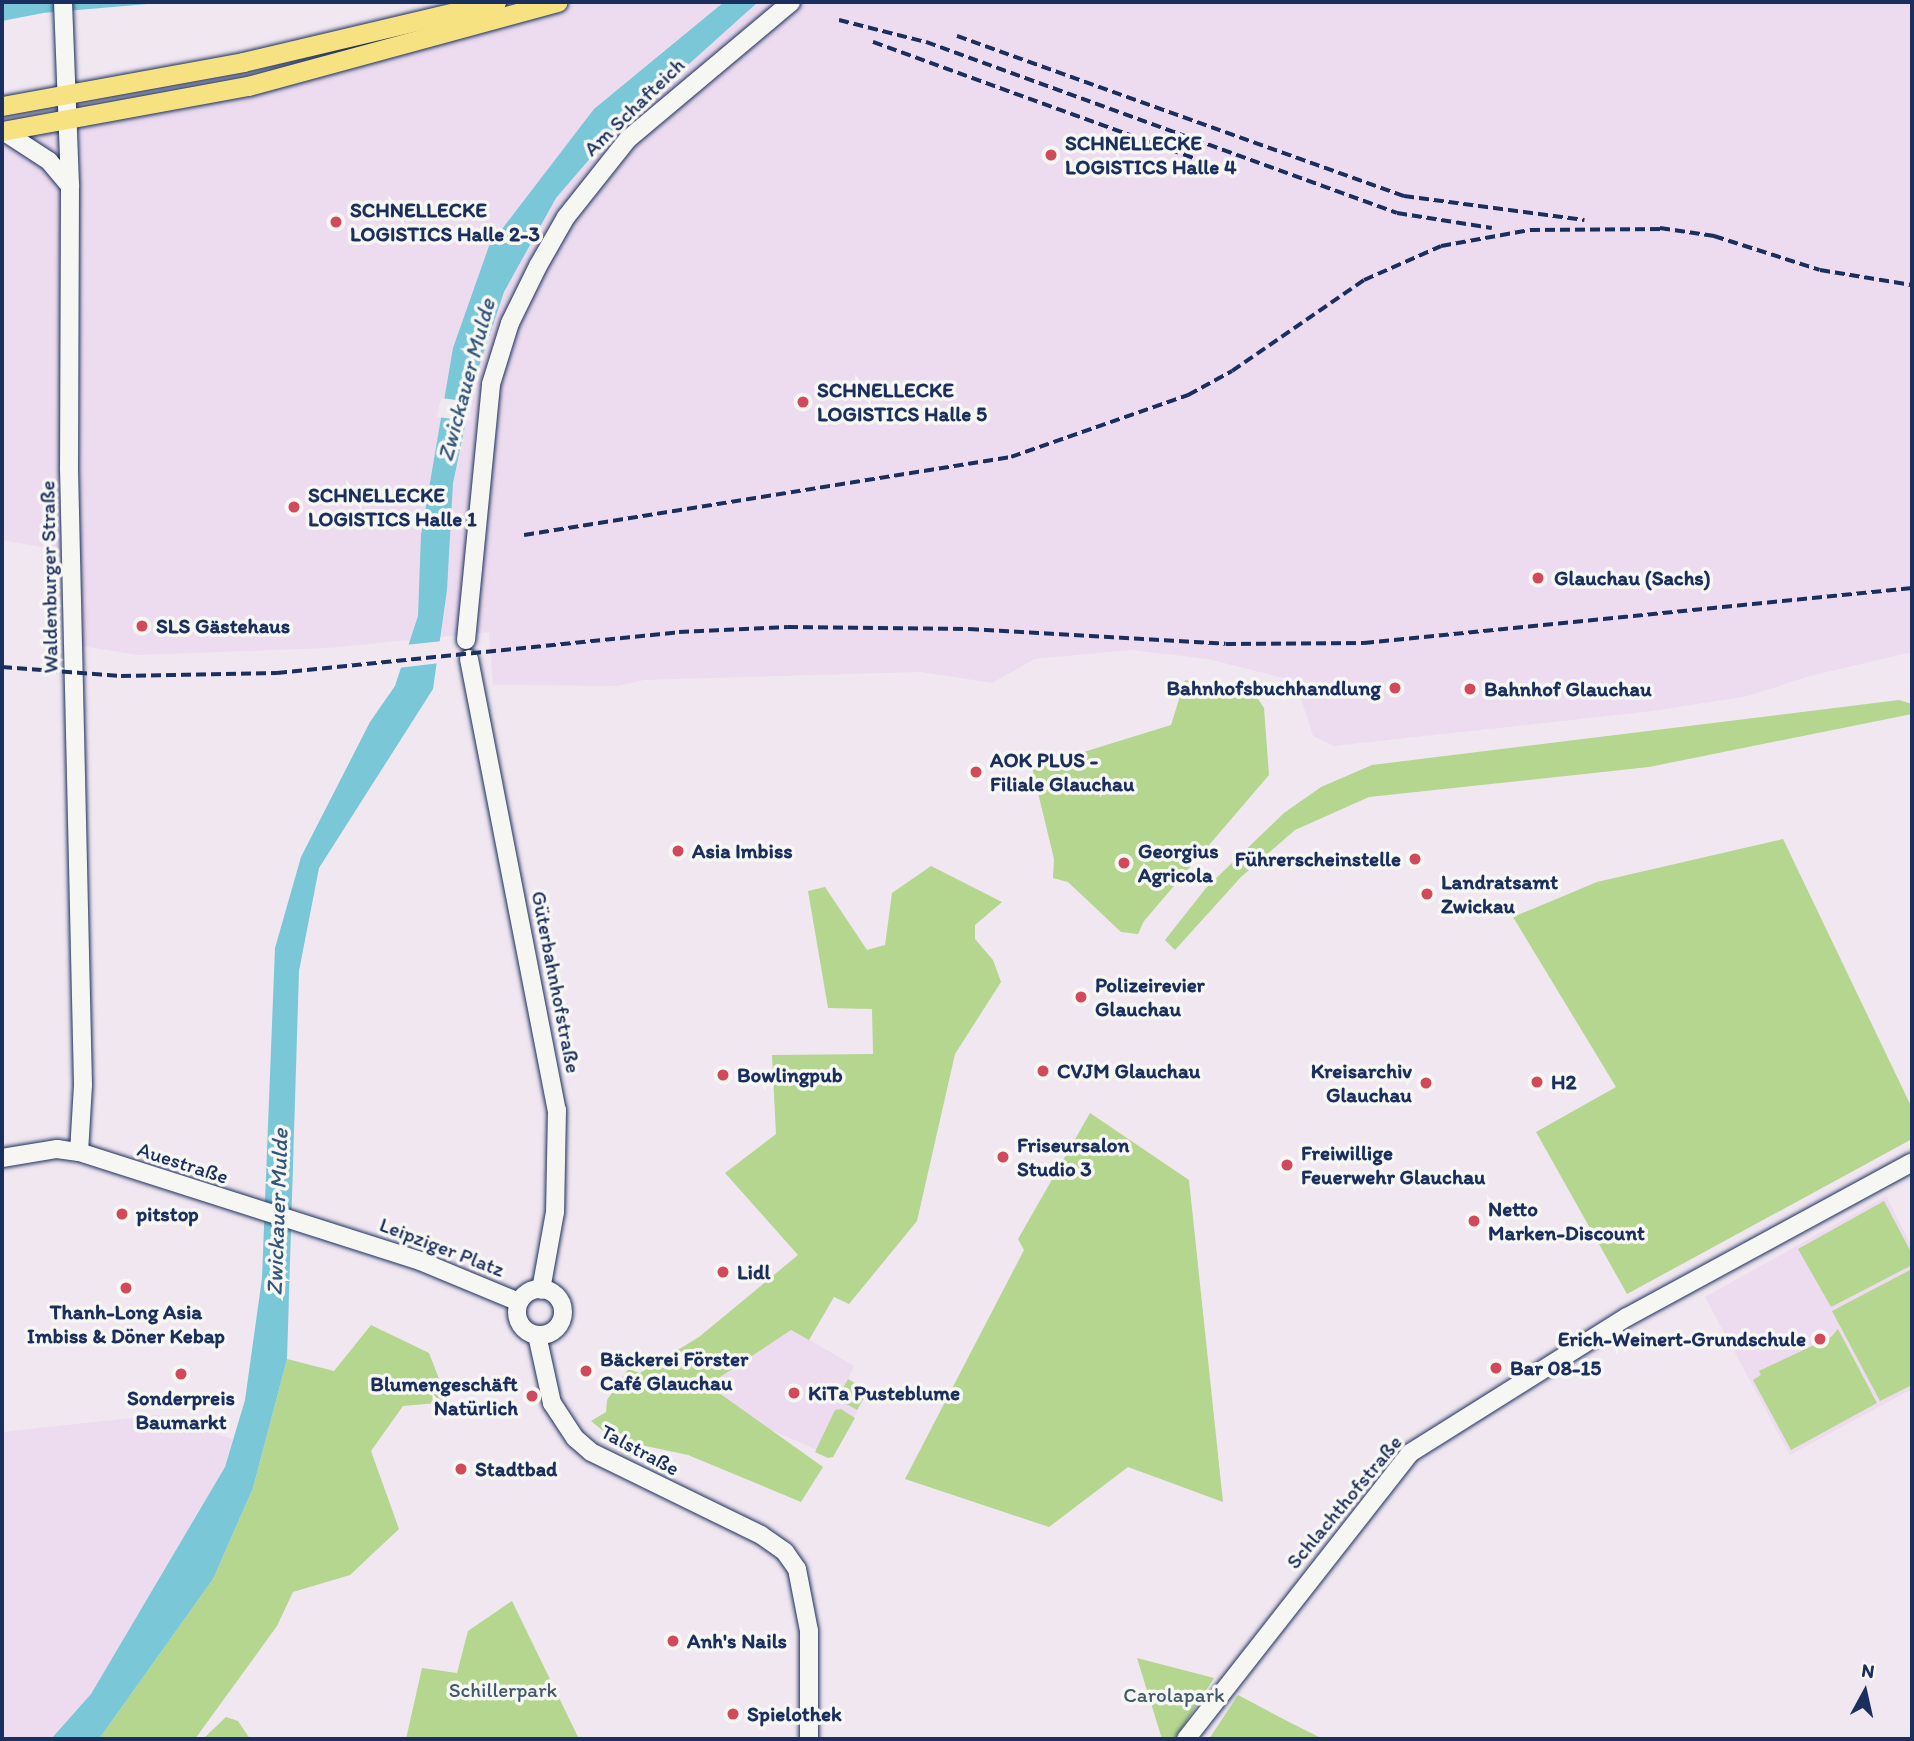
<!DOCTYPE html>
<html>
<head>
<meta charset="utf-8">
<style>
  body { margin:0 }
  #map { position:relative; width:1914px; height:1741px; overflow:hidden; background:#f1e7f1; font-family:Itim,sans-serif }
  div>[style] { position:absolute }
  .built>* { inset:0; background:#eddcf0 }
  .green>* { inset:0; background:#b4d68f }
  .water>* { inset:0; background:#79c7d7 }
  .pier>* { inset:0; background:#f1e7f1 }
  .roads { filter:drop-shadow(0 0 2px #1b2f5e) drop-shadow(0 0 2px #1b2f5e) }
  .secondary>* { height:18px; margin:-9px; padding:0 9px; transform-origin:9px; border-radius:9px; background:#f6f6f2 }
  .secondary>.ring { margin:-9px; padding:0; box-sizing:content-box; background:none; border:18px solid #f6f6f2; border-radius:50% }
  .primary>* { height:19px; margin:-9.5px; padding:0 9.5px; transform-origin:9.5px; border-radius:9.5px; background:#f7e281 }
  .rail>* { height:3.5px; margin-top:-1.75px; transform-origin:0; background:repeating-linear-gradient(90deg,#1b2f5e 0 10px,transparent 0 15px) }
  .dots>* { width:19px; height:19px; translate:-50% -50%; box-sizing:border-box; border:4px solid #f6f6f2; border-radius:50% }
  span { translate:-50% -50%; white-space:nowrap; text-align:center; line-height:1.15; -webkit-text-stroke:7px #f6f6f2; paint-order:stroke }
  .street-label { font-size:21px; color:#1b2f5e }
  .poi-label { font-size:21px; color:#1b2f5e; font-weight:700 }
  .left { translate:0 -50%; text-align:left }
  .right { translate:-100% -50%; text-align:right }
  .park-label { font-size:21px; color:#41596a }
  .water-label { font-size:23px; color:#32557c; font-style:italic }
  .frame { position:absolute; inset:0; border:4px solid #1b2f5e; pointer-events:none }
  .north { position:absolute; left:1830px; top:1657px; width:70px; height:70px; -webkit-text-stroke:5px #f6f6f2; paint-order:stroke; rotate:8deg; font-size:19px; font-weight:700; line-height:28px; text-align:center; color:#1b2f5e }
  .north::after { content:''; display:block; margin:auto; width:24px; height:32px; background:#1b2f5e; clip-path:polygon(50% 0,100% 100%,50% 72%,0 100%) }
</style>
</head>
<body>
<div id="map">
  <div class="built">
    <i style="clip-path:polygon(582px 2px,1912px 2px,1912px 652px,1810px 676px,1748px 696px,1653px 711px,1334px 746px,1313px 736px,1295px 681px,1208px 659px,1130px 650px,1035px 659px,992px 683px,921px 672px,644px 680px,618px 686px,493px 685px,489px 632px,329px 648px,138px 655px,75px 645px,73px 553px,2px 540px,2px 144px,406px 54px)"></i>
    <i style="clip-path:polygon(1886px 1196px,1912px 1247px,1912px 1389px,1790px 1455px,1705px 1297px)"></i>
    <i style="clip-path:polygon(791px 1329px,854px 1366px,848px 1379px,868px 1391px,833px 1457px,769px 1429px,707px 1385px)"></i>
    <i style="clip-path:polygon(158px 1415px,233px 1439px,225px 1467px,91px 1694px,51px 1739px,6px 1739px,2px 1735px,2px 1432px)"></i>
  </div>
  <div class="green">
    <i style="clip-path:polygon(1185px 680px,1256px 696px,1264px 708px,1269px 775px,1144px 921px,1138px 934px,1121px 932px,1068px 882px,1053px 878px,1054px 859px,1032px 768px,1171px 725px)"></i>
    <i style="clip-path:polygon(1899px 700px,1912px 704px,1912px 714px,1649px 767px,1369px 797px,1295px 830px,1241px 877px,1175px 950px,1165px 940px,1206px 888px,1284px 813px,1321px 787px,1372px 765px)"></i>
    <i style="clip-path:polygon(1783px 839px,1912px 1108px,1912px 1139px,1627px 1294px,1536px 1132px,1616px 1087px,1513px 917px,1597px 882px)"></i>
    <i style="clip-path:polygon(931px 866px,1002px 902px,975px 925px,975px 939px,993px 960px,1001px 982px,955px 1054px,917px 1221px,849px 1304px,834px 1297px,809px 1340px,791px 1330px,708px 1385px,823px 1467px,801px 1502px,688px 1455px,613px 1439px,591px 1421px,606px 1412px,607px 1400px,628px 1369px,640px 1373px,699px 1337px,798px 1255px,725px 1173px,776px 1134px,772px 1055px,873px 1054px,872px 1009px,828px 1008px,808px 891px,825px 887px,867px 950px,885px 945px,892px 893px)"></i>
    <i style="clip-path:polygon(1090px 1113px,1189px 1180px,1223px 1502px,1128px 1467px,1049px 1527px,905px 1479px,1024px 1250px,1018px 1239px)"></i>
    <i style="clip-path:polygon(1884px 1201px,1912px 1254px,1912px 1265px,1831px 1307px,1798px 1249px)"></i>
    <i style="clip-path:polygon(1912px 1269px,1912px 1385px,1880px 1401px,1832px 1311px)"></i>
    <i style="clip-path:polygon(371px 1325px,429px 1353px,448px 1402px,403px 1406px,371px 1451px,399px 1529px,350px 1575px,293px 1592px,277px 1626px,195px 1739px,99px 1739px,213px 1579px,253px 1488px,287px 1359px,334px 1371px)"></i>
    <i style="clip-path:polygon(1838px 1329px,1877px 1403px,1791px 1450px,1753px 1380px,1761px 1375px,1759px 1371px,1831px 1337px)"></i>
    <i style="clip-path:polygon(848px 1379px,868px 1391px,857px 1410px,837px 1399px)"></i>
    <i style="clip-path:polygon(841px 1409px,855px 1418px,833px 1457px,828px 1458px,815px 1452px,835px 1410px)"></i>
    <i style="clip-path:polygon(512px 1601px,579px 1739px,406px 1739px,422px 1668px,457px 1673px,468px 1631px)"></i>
    <i style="clip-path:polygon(1137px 1658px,1214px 1678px,1175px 1739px,1162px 1739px)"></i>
    <i style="clip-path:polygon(1238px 1695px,1289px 1722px,1323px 1739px,1209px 1739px)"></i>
    <i style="clip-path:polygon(226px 1717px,238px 1721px,250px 1739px,203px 1739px)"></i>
  </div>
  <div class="water">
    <i style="clip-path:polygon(2px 2px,171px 2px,43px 13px,2px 21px)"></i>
    <i style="clip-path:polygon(724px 2px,758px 2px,612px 133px,556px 198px,504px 292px,475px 378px,453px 483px,447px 590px,433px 689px,319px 868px,299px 971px,287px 1359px,253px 1488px,213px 1579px,99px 1739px,51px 1739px,91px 1694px,225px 1467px,245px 1400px,262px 1278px,275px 948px,301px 857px,370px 722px,395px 686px,418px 616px,421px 535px,453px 348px,489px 246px,594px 109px)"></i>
  </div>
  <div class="pier">
    <i style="clip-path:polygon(441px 398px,472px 402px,470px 421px,437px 417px)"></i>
    <i style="clip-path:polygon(443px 641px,440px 663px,398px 668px,405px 645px)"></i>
  </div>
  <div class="roads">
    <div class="secondary">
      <i style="left:63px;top:2px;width:184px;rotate:87.8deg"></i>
      <i style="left:70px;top:186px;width:282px;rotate:90.2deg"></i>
      <i style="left:69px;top:468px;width:617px;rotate:88.7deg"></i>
      <i style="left:83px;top:1085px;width:67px;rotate:93.4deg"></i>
      <i style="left:3px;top:131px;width:55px;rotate:33.1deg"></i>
      <i style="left:49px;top:161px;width:33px;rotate:50deg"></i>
      <i style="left:466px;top:640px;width:257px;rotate:-84.4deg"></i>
      <i style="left:491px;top:384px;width:64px;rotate:-72.7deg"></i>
      <i style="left:510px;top:323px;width:64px;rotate:-63.8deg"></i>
      <i style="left:538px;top:266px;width:56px;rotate:-60.3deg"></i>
      <i style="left:566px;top:217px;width:100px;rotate:-51.5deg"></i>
      <i style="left:628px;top:139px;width:213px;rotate:-40deg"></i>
      <i style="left:469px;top:659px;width:460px;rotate:79deg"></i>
      <i style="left:557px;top:1110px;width:102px;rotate:91.1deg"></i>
      <i style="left:555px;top:1212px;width:79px;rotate:100.2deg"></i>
      <i style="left:2px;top:1158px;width:56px;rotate:-9.3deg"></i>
      <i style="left:57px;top:1149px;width:22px;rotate:8deg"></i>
      <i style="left:79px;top:1152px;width:358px;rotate:17.7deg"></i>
      <i style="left:420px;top:1261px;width:107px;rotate:22.5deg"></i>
      <i class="ring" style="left:517px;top:1289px;width:28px;height:28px"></i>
      <i style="left:537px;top:1335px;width:70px;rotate:77.6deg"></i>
      <i style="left:552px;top:1403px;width:42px;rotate:56.7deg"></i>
      <i style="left:575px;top:1438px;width:21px;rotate:41deg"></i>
      <i style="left:591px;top:1452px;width:189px;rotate:26deg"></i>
      <i style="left:761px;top:1535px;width:29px;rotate:35deg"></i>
      <i style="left:785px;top:1552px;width:21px;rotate:55deg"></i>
      <i style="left:797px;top:1569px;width:63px;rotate:79deg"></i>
      <i style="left:809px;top:1631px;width:108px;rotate:90deg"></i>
      <i style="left:1186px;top:1739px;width:363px;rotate:-51.9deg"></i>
      <i style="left:1410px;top:1453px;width:256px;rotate:-32.1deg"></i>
      <i style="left:1627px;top:1317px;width:324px;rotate:-28.5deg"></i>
    </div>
    <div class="primary">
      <i style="left:2px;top:106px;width:245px;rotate:-10.3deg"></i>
      <i style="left:243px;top:62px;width:260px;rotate:-13.3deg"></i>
      <i style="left:2px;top:131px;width:250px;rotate:-10.4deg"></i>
      <i style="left:248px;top:86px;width:321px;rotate:-15.2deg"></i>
    </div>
  </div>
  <div class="rail">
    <i style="left:839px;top:20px;width:90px;rotate:14.2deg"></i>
    <i style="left:926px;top:42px;width:501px;rotate:19.95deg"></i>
    <i style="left:1397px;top:213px;width:96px;rotate:9deg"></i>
    <i style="left:957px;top:36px;width:475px;rotate:19.7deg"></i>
    <i style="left:1404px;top:196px;width:182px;rotate:7.6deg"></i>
    <i style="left:873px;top:42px;width:373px;rotate:19.9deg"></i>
    <i style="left:1660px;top:228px;width:55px;rotate:8.4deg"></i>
    <i style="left:1714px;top:236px;width:111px;rotate:17.8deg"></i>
    <i style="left:1820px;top:270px;width:93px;rotate:9.3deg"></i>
    <i style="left:524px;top:535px;width:493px;rotate:-9.1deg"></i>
    <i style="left:1011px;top:457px;width:188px;rotate:-19.3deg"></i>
    <i style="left:1188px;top:395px;width:50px;rotate:-28.6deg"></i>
    <i style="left:1232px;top:371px;width:160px;rotate:-34.6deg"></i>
    <i style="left:1364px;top:280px;width:84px;rotate:-23.8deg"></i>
    <i style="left:1441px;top:246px;width:90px;rotate:-10.2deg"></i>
    <i style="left:1530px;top:230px;width:138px;rotate:-0.4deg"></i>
    <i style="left:2px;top:667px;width:119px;rotate:4.3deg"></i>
    <i style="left:121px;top:676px;width:156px;rotate:-1.1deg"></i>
    <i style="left:277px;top:673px;width:404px;rotate:-5.8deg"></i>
    <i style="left:679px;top:632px;width:109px;rotate:-2.6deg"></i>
    <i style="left:788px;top:627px;width:181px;rotate:0.6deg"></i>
    <i style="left:969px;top:629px;width:257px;rotate:3.3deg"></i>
    <i style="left:1226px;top:644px;width:138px;rotate:-0.4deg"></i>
    <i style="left:1364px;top:643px;width:551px;rotate:-5.73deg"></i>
  </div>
  <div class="dots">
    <i style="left:1051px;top:155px;background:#d1495b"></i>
    <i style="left:336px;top:222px;background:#d1495b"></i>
    <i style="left:803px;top:402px;background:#d1495b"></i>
    <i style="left:294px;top:507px;background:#d1495b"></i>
    <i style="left:1538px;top:578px;background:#d1495b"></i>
    <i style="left:142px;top:626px;background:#d1495b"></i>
    <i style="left:1395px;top:688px;background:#d1495b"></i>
    <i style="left:1470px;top:689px;background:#d1495b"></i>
    <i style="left:976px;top:772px;background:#d1495b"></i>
    <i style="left:678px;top:851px;background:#d1495b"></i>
    <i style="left:1415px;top:859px;background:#d1495b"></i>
    <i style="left:1124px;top:863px;background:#d1495b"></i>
    <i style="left:1427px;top:894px;background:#d1495b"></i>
    <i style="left:1081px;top:997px;background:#d1495b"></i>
    <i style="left:1043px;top:1071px;background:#d1495b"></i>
    <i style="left:723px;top:1075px;background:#d1495b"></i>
    <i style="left:1537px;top:1082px;background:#d1495b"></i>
    <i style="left:1426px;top:1083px;background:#d1495b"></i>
    <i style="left:1003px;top:1157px;background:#d1495b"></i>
    <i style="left:1287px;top:1165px;background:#d1495b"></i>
    <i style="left:122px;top:1214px;background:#d1495b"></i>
    <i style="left:1474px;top:1221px;background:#d1495b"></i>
    <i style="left:723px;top:1272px;background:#d1495b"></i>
    <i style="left:126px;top:1288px;background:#d1495b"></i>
    <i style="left:1820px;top:1339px;background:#d1495b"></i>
    <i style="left:1496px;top:1368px;background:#d1495b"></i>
    <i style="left:586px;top:1371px;background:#d1495b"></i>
    <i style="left:181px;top:1374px;background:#d1495b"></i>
    <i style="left:794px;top:1393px;background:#d1495b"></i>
    <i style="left:532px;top:1396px;background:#d1495b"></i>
    <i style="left:461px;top:1469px;background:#d1495b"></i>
    <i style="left:673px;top:1641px;background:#d1495b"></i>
    <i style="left:733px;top:1714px;background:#d1495b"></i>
  </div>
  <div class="street-label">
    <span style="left:634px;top:107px;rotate:-44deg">Am Schafteich</span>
    <span style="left:49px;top:577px;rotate:-91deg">Waldenburger Straße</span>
    <span style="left:556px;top:982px;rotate:79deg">Güterbahnhofstraße</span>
    <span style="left:183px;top:1163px;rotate:18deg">Auestraße</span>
    <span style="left:442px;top:1247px;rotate:21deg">Leipziger Platz</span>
    <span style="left:640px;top:1450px;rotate:28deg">Talstraße</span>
    <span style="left:1344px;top:1502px;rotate:-50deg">Schlachthofstraße</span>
  </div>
  <div class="poi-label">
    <span class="left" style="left:1065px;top:155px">SCHNELLECKE<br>LOGISTICS Halle 4</span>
    <span class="left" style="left:350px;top:222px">SCHNELLECKE<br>LOGISTICS Halle 2-3</span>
    <span class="left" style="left:817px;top:402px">SCHNELLECKE<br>LOGISTICS Halle 5</span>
    <span class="left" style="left:308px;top:507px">SCHNELLECKE<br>LOGISTICS Halle 1</span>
    <span class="left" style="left:1554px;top:578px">Glauchau (Sachs)</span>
    <span class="left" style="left:156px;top:626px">SLS Gästehaus</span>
    <span class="right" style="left:1381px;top:688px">Bahnhofsbuchhandlung</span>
    <span class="left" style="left:1484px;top:689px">Bahnhof Glauchau</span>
    <span class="left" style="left:990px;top:772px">AOK PLUS -<br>Filiale Glauchau</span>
    <span class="left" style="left:692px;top:851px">Asia Imbiss</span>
    <span class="left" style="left:1138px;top:863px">Georgius<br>Agricola</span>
    <span class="right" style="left:1401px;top:859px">Führerscheinstelle</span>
    <span class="left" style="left:1441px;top:894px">Landratsamt<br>Zwickau</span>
    <span class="left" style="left:1095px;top:997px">Polizeirevier<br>Glauchau</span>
    <span class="left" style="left:1057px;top:1071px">CVJM Glauchau</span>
    <span class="right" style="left:1412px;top:1083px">Kreisarchiv<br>Glauchau</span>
    <span class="left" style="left:737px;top:1075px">Bowlingpub</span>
    <span class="left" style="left:1551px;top:1082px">H2</span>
    <span class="left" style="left:1017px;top:1157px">Friseursalon<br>Studio 3</span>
    <span class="left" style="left:1301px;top:1165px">Freiwillige<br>Feuerwehr Glauchau</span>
    <span class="left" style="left:1488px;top:1221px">Netto<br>Marken-Discount</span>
    <span class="left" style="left:136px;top:1214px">pitstop</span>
    <span class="left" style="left:737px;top:1272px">Lidl</span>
    <span style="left:126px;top:1324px">Thanh-Long Asia<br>Imbiss &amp; Döner Kebap</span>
    <span class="right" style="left:1806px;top:1339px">Erich-Weinert-Grundschule</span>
    <span class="left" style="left:600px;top:1371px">Bäckerei Förster<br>Café Glauchau</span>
    <span class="left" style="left:1510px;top:1368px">Bar 08-15</span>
    <span class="right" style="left:518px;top:1396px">Blumengeschäft<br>Natürlich</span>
    <span class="left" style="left:808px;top:1393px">KiTa Pusteblume</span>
    <span style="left:181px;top:1410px">Sonderpreis<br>Baumarkt</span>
    <span class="left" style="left:475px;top:1469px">Stadtbad</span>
    <span class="left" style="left:687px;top:1641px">Anh's Nails</span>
    <span class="left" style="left:747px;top:1714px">Spielothek</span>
  </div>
  <div class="park-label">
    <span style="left:503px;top:1690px">Schillerpark</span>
    <span style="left:1174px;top:1695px">Carolapark</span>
  </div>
  <div class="water-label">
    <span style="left:466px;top:380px;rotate:-75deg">Zwickauer Mulde</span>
    <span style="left:277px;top:1212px;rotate:-88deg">Zwickauer Mulde</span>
  </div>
  <div class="frame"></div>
  <div class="north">N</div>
</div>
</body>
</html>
